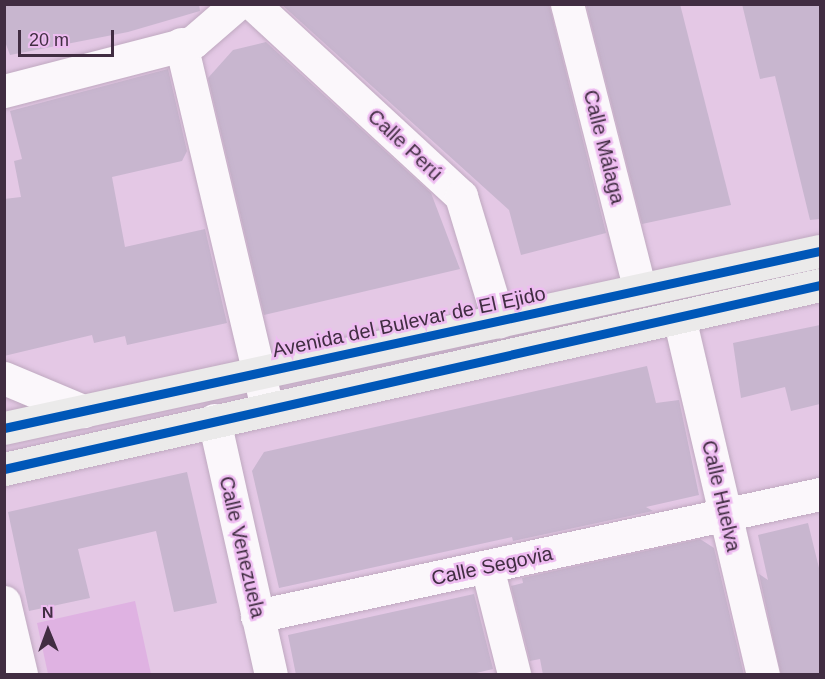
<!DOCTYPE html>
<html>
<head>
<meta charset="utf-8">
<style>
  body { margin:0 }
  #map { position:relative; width:825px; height:679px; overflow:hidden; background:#e4c8e5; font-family:Arial,sans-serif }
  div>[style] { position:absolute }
  .green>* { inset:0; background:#dfb2e2 }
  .building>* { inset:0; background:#c8b6cf }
  .roads { filter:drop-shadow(0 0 2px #bfa9c0) drop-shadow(0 0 2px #bfa9c0) }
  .minor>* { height:33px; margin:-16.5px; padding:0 16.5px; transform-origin:16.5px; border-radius:16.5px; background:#fbf7fb }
  .major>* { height:33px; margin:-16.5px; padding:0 16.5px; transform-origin:16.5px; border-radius:16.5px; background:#ebeaea }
  .cycleway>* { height:9px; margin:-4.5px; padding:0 4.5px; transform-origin:4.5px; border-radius:4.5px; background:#0057b8 }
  span { translate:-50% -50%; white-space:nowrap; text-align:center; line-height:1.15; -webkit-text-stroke:5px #eebcf1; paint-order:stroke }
  .street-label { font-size:20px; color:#412d42 }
  .frame { position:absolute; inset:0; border:6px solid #412d42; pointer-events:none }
  .north { position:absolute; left:18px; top:601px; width:60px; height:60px; -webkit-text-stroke:4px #eebcf1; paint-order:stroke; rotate:359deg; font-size:16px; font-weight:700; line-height:24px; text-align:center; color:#412d42 }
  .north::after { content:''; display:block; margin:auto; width:21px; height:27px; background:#412d42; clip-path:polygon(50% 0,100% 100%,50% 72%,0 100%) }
  .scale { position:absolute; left:18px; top:30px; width:96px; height:27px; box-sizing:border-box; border:3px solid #412d42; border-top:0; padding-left:8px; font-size:18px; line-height:21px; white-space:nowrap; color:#412d42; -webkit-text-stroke:4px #eebcf1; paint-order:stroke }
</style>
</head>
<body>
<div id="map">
  <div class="green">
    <i style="clip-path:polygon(135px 601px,151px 674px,48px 674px,37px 623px)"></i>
  </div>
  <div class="building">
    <i style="clip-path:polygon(4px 4px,199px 4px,200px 11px,128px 32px,10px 55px,4px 39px)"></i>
    <i style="clip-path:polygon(281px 4px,549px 4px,606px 233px,521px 255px,509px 210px)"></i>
    <i style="clip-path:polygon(586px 4px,680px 4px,731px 205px,642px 224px)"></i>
    <i style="clip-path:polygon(742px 4px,820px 4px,820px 219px,810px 220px,775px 76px,760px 79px)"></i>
    <i style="clip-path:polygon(266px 42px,431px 193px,460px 269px,264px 315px,208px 78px,233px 50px)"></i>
    <i style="clip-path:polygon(168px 69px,187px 151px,182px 161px,112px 177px,125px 247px,205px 229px,227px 323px,127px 345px,125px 336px,94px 343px,92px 335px,4px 356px,4px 199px,21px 197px,14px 161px,22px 159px,10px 111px)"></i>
    <i style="clip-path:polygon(820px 325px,820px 404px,791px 411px,785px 387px,741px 398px,733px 343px)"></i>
    <i style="clip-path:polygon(647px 366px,656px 403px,679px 400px,699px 495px,646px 507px,653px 511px,513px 541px,512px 537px,279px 588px,252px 471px,264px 452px)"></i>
    <i style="clip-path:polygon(187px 472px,217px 603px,174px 612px,156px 531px,78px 549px,90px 598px,29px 611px,8px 512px)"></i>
    <i style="clip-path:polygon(808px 523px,820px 572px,820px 675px,781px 675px,759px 574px,768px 580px,758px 535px)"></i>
    <i style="clip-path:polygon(700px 539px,714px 548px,744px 675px,543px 675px,540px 659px,530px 661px,511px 586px,523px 583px,522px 578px)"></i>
    <i style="clip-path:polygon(474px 594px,493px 669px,468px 675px,296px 675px,288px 635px)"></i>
  </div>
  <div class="roads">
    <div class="minor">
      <i style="left:253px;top:4px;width:283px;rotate:42.7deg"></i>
      <i style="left:461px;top:196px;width:131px;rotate:73.1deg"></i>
      <i style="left:567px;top:4px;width:295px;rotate:75.7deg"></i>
      <i style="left:181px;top:44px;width:375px;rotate:76.7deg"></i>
      <i style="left:4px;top:91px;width:195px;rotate:-14.5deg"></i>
      <i style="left:193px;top:42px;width:58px;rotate:-40.8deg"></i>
      <i style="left:679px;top:317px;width:367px;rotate:76.8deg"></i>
      <i style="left:4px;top:378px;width:86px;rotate:22.7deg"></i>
      <i style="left:214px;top:420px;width:260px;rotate:77.4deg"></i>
      <i style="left:487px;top:567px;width:110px;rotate:75.8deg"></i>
      <i style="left:4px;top:602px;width:74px;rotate:76.7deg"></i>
      <i style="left:257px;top:616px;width:576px;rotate:-12.23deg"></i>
    </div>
    <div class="major">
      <i style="left:4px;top:428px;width:835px;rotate:-12.24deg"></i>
      <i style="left:4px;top:469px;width:836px;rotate:-12.71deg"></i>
    </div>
  </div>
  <div class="cycleway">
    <i style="left:4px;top:428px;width:835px;rotate:-12.24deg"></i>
    <i style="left:4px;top:469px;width:836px;rotate:-12.71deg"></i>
  </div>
  <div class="street-label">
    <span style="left:405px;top:145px;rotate:43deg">Calle Perú</span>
    <span style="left:604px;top:147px;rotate:76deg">Calle Málaga</span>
    <span style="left:409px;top:322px;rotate:-12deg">Avenida del Bulevar de El Ejido</span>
    <span style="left:721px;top:496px;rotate:77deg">Calle Huelva</span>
    <span style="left:242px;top:547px;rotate:77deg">Calle Venezuela</span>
    <span style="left:492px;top:566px;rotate:-12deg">Calle Segovia</span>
  </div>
  <div class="frame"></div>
  <div class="north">N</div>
  <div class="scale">20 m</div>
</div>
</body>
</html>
